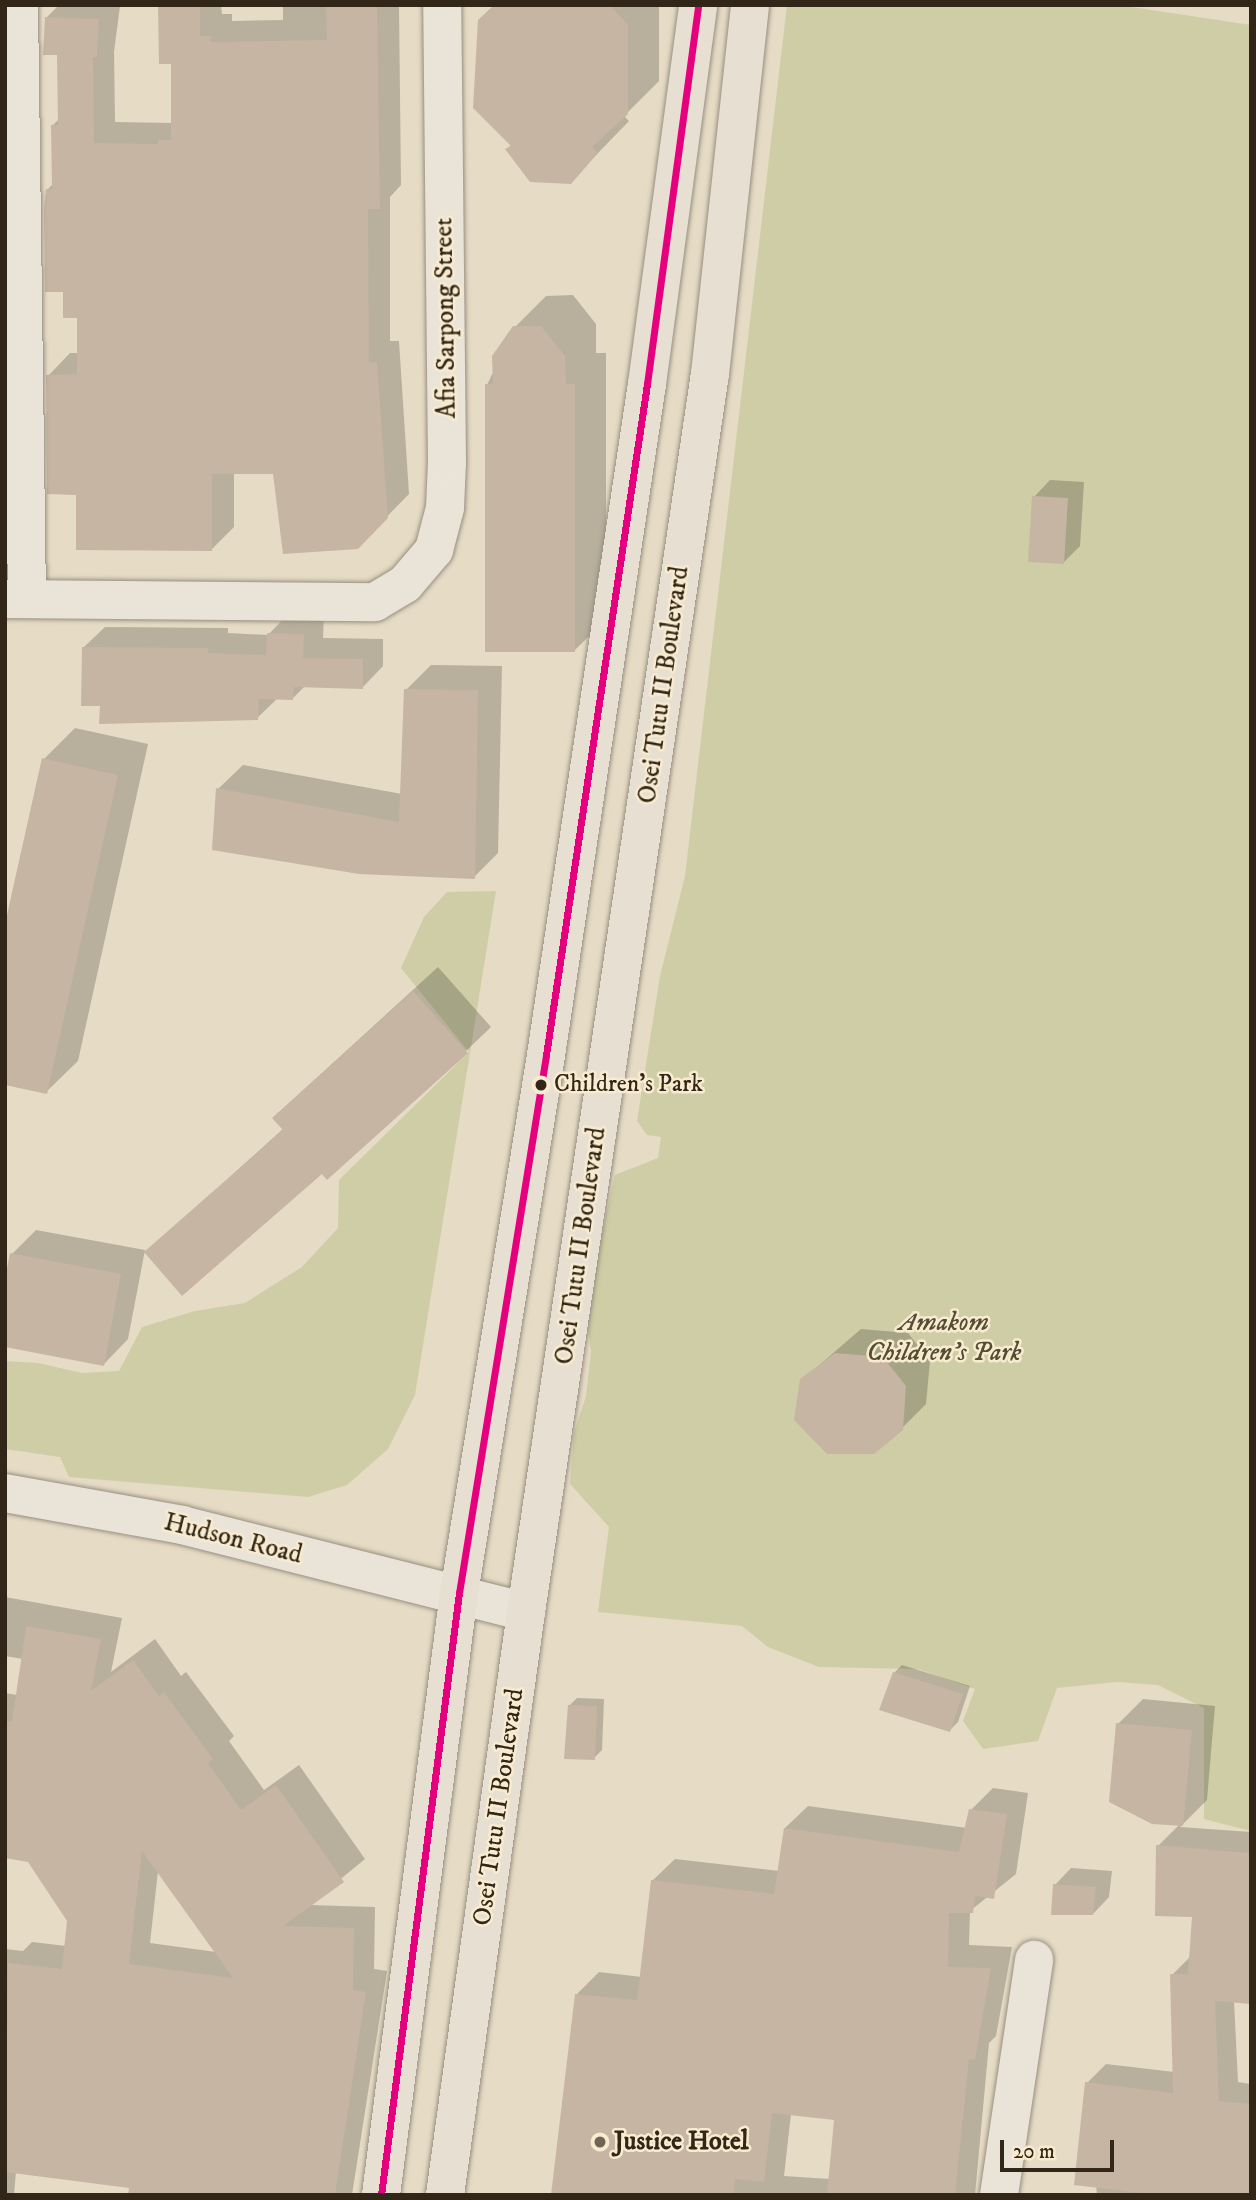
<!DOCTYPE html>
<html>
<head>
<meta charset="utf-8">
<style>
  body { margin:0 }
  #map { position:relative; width:1256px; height:2200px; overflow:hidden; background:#e6dbc4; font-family:"IM FELL DW Pica",serif }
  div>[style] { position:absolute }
  .green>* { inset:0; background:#cfcda5 }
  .shadow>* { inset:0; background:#0003 }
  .building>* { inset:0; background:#c6b5a2 }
  .roads { filter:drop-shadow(0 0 2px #978f81) drop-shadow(0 0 2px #978f81) }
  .minor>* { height:38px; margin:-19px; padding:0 19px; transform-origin:19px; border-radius:19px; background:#eae4d8 }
  .major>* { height:38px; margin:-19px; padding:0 19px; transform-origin:19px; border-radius:19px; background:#e7e0d2 }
  .bus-1>* { height:7px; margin:-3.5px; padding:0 3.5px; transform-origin:3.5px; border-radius:3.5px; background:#e5007d }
  .dots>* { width:19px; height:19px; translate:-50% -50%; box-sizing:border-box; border:4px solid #f8ebcf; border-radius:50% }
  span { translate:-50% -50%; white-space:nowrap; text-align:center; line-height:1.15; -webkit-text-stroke:5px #f8ebcf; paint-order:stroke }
  .bus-label { font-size:24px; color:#312617 }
  .left { translate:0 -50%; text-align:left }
  .street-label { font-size:26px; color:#312617 }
  .park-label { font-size:26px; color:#544d34; font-style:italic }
  .poi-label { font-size:26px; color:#312617; font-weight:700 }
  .frame { position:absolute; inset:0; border:7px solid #312617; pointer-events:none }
  .scale { position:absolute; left:1000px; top:2140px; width:114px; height:32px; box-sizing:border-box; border:4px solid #312617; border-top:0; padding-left:9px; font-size:21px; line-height:24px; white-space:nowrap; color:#312617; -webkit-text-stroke:5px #f8ebcf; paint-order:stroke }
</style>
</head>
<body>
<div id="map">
  <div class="green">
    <i style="clip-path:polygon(787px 5px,1118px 5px,1251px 25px,1251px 1831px,1204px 1819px,1204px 1708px,1158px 1685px,1117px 1682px,1057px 1688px,1038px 1741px,983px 1749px,963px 1721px,975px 1689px,918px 1669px,819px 1667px,768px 1647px,742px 1626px,598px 1612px,609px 1527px,570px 1484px,574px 1433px,586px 1396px,591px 1351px,585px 1309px,615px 1175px,658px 1158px,661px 1137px,647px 1135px,637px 1121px,660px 976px,685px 876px)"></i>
    <i style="clip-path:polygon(496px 891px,415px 1395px,388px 1449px,347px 1485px,308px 1497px,69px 1477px,60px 1457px,5px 1449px,5px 1361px,38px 1363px,82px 1373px,119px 1371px,142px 1327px,195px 1311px,245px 1303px,302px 1267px,338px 1228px,339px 1180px,469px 1052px,401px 968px,424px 917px,447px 892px)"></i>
  </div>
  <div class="shadow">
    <i style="clip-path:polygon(evenodd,59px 5px,221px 5px,222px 14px,232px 14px,232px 21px,283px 20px,283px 5px,399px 5px,401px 185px,390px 197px,390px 341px,399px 341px,409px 494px,357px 547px,275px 472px,234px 472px,234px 527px,212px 549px,78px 493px,48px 376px,70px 353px,79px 353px,79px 317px,65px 290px,47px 190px,54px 183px,52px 126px,59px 119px,59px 54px,47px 17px,59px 5px,120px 6px,160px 6px,173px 62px,173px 123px,115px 122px,114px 52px,120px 6px)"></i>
    <i style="clip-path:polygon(494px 5px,659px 5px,659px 81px,624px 116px,629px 121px,570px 182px,507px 149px,512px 144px)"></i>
    <i style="clip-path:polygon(573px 295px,596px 324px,596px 353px,606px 353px,606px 619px,575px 650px,487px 385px,514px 328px,546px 296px)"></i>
    <i style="clip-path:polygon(1050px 480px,1084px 482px,1080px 546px,1063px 563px,1034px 497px)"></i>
    <i style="clip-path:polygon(289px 613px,324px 614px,323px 638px,383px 639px,383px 666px,363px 687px,305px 686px,293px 698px,278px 698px,257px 718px,101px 704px,84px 647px,105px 627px,228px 628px,228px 633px,268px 635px)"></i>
    <i style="clip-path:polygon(431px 665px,502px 666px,498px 853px,474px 877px,218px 789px,243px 765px,402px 794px,406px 690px)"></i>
    <i style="clip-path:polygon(75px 728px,148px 744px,78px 1061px,46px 1092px,44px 759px)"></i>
    <i style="clip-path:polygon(438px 967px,491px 1027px,466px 1051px,327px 1177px,322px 1171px,147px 1252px,284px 1128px,299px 1094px)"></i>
    <i style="clip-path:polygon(36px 1230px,145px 1250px,128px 1339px,104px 1364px,12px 1254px)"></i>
    <i style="clip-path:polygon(861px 1329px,908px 1333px,930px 1361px,926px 1404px,901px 1429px,802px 1380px)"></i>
    <i style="clip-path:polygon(evenodd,5px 1597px,122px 1618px,111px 1672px,155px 1639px,181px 1676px,186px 1672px,234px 1736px,229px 1741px,264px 1790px,299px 1765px,365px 1859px,309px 1905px,375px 1907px,374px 1969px,387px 1971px,352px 2195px,130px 2195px,131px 2187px,16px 2171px,14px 2195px,5px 2195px,5px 1949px,23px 1951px,32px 1942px,66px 1946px,69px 1921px,29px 1860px,5px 1856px,5px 1693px,17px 1695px,23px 1659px,5px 1656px,5px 1597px,158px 1871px,216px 1952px,150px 1943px,158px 1871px)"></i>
    <i style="clip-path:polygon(902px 1665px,970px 1686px,958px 1722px,950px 1730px,894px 1673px)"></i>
    <i style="clip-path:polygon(577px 1698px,604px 1699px,602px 1750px,594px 1758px,569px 1706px)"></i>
    <i style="clip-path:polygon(1143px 1699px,1215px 1706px,1207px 1800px,1180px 1827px,1251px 1832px,1251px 2002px,1234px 2001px,1238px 2082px,1251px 2084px,1247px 2189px,1241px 2195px,1097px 2195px,1087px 2083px,1106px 2064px,1174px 2072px,1172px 1975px,1192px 1955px,1194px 1915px,1158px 1846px,1180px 1824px,1118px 1724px)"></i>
    <i style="clip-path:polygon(evenodd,993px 1788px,1028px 1793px,1016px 1874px,970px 1911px,969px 1945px,1012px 1947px,996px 2036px,989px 2043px,975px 2195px,552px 2195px,577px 1994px,599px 1972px,642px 1977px,652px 1881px,675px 1859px,779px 1871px,785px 1828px,808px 1806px,967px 1828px,971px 1810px,993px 1788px,791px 2114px,836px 2118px,830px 2179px,784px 2176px,791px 2114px)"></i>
    <i style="clip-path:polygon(1071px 1868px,1112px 1871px,1109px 1897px,1093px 1914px,1055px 1885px)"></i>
  </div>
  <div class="building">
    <i style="clip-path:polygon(158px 5px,200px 5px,200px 36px,211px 36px,211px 42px,327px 40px,326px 5px,377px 5px,380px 209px,368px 209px,369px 362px,377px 362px,388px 518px,358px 549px,283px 554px,273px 474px,212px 474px,212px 551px,76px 550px,76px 495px,47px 494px,46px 375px,77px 374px,77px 318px,63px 318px,63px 292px,45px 292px,44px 208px,46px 189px,52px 189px,51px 125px,58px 125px,57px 55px,43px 55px,45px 17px,99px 19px,97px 57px,93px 57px,94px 143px,158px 144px,158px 140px,171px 140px,171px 64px,159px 64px)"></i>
    <i style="clip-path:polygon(494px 5px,610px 5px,628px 25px,628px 114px,592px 147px,598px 153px,571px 184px,530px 182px,505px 149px,511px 146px,473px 108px,478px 20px)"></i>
    <i style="clip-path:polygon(513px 326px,541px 326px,565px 356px,566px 384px,575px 384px,575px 652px,485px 652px,485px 384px,493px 384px,492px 356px)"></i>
    <i style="clip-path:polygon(1032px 496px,1068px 498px,1064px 564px,1028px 562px)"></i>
    <i style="clip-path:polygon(267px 633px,304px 634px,303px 658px,363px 659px,363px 689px,294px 687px,293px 700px,259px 699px,258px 720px,99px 724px,100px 706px,81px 706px,82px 647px,208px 648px,208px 653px,266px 655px)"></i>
    <i style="clip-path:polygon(404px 689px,478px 690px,475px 879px,359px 874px,212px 850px,216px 788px,399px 822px)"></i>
    <i style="clip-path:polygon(42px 758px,118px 775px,47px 1094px,5px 1085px,5px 924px)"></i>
    <i style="clip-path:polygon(413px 991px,468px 1053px,327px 1180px,322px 1174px,182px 1296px,144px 1252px,283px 1130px,272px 1118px)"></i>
    <i style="clip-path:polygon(10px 1253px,121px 1274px,104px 1366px,5px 1347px,5px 1279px)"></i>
    <i style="clip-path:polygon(835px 1353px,883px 1357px,906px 1386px,903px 1430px,874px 1454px,827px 1454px,794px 1420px,800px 1379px)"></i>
    <i style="clip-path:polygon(evenodd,26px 1626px,101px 1639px,91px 1691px,133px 1660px,159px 1696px,164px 1692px,213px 1759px,208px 1763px,241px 1810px,276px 1785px,344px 1882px,283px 1926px,354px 1928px,353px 1990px,366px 1992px,335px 2195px,128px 2195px,129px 2188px,5px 2172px,8px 1963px,62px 1969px,67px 1921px,28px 1862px,5px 1858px,5px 1721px,12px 1722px,26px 1626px,142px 1851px,233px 1978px,129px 1964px,142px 1851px)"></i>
    <i style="clip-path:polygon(893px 1672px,963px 1694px,950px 1732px,879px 1710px)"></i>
    <i style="clip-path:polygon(568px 1705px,597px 1706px,595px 1760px,564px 1759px)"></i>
    <i style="clip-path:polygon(1116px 1723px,1192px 1730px,1183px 1826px,1152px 1824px,1109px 1802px)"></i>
    <i style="clip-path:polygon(969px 1809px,1007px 1814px,994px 1899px,975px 1896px,973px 1913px,949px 1913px,948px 1967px,991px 1968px,975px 2060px,969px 2059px,955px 2195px,827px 2195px,834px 2120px,772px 2113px,764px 2182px,735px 2179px,734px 2195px,551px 2195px,575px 1994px,637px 2000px,651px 1880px,774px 1894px,784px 1828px,959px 1852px)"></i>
    <i style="clip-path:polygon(1156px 1845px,1251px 1853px,1251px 2004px,1215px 2001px,1219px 2101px,1251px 2104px,1251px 2195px,1158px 2195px,1074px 2185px,1085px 2082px,1173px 2093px,1170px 1974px,1188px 1974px,1192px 1917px,1155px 1916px)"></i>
    <i style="clip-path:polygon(1053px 1884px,1096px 1887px,1093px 1915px,1051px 1915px)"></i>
  </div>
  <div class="roads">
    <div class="minor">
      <i style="left:19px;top:5px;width:594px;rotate:89.23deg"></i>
      <i style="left:5px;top:599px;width:370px;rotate:0.5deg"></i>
      <i style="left:375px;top:602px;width:35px;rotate:-31deg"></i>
      <i style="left:405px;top:584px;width:45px;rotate:-49.5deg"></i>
      <i style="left:434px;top:550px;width:43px;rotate:-75.3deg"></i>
      <i style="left:445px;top:508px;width:46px;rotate:-87.5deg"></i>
      <i style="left:447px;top:462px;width:457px;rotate:-90.6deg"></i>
      <i style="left:5px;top:1493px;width:180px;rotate:10.2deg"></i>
      <i style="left:182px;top:1525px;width:355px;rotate:14.2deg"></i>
      <i style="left:999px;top:2195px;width:238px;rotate:-81.5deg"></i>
    </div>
    <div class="major">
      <i style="left:381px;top:2195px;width:607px;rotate:-82.62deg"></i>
      <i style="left:459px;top:1593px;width:545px;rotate:-80.81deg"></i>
      <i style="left:546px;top:1055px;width:679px;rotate:-81.44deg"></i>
      <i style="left:647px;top:384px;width:382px;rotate:-82.3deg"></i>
      <i style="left:445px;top:2195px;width:589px;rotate:-82.09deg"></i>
      <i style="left:526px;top:1612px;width:1252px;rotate:-81.55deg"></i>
      <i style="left:710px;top:374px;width:371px;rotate:-83.8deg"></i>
    </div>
  </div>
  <div class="bus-1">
    <i style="left:381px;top:2195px;width:607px;rotate:-82.62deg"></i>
    <i style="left:459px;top:1593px;width:545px;rotate:-80.81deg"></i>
    <i style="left:546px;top:1055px;width:679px;rotate:-81.44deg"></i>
    <i style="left:647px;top:384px;width:382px;rotate:-82.3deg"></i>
  </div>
  <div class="dots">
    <i style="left:541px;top:1085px;background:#312617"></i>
    <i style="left:600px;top:2142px;background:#706554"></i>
  </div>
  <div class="bus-label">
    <span class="left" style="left:554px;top:1085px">Children's Park</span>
  </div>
  <div class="street-label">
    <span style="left:446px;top:318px;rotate:-91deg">Afia Sarpong Street</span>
    <span style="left:664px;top:685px;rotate:-82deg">Osei Tutu II Boulevard</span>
    <span style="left:581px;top:1246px;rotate:-82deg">Osei Tutu II Boulevard</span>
    <span style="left:233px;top:1539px;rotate:14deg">Hudson Road</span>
    <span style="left:499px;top:1807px;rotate:-82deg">Osei Tutu II Boulevard</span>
  </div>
  <div class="park-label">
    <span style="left:944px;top:1338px">Amakom<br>Children's Park</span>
  </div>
  <div class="poi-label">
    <span class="left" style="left:614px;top:2142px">Justice Hotel</span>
  </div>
  <div class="frame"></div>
  <div class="scale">20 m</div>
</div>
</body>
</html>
